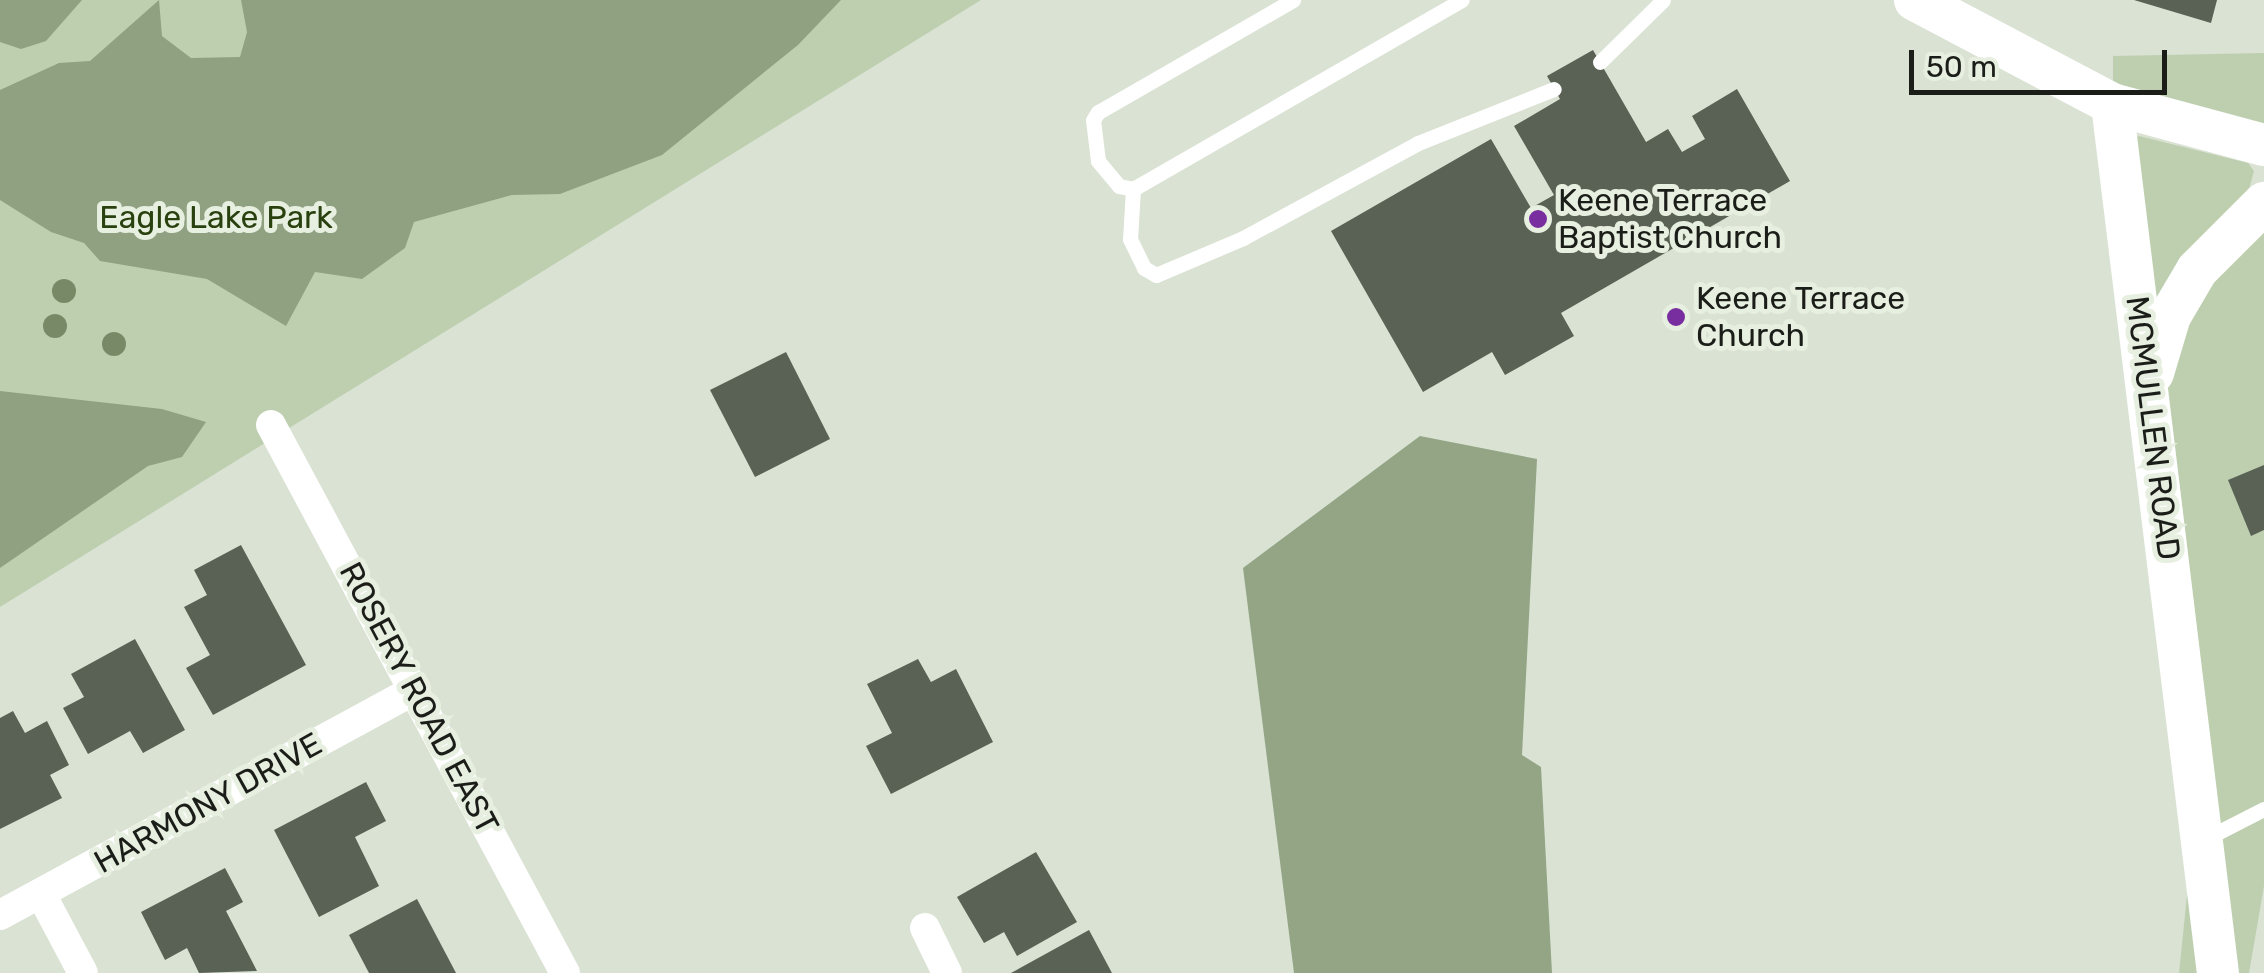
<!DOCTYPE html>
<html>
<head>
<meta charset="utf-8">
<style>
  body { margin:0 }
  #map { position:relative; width:2264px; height:973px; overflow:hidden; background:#d9e2d3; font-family:Rubik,sans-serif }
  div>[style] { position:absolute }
  .green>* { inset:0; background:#becfb0 }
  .forest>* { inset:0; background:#8fa181 }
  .water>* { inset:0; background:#93a585 }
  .building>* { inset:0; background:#5a6155 }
  .lane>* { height:15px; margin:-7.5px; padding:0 7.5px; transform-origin:7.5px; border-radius:7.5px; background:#fff }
  .street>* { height:30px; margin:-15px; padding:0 15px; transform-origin:15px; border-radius:15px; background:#fff }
  .secondary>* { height:42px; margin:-21px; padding:0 21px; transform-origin:21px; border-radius:21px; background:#fff }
  .trees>* { width:24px; height:24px; margin:-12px; border-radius:50%; background:#788967 }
  .dots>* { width:28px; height:28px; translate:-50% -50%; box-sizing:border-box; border:5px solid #e7efe0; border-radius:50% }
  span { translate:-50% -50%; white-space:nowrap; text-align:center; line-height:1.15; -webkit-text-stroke:10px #e7efe0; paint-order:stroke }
  .poi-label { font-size:32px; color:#1b1d18 }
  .left { translate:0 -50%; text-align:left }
  .park-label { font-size:32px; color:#29410f }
  .street-label { font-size:32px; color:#1b1d18 }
  .scale { position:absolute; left:1909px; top:50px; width:258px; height:45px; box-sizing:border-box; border:5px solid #1b1d18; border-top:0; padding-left:12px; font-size:30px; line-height:35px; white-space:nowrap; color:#1b1d18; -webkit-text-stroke:8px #e7efe0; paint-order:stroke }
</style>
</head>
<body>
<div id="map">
  <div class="green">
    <i style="clip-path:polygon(0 0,981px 0,0 607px)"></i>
    <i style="clip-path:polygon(2264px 53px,2264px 126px,2113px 83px,2113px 56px)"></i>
    <i style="clip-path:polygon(2139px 136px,2248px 163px,2254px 171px,2248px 193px,2153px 301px,2134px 138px)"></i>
    <i style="clip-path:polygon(2264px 227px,2264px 886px,2249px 973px,2238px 973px,2168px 387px,2188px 322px,2213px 280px)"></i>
    <i style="clip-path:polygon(2189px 876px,2198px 973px,2179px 973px)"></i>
  </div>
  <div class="forest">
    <i style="clip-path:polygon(0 0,82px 0,46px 41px,21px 49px,0 42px)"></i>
    <i style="clip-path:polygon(159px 0,162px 36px,191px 58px,240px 57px,247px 32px,241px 0,841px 0,798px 45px,662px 155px,560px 194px,512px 195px,414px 222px,405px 248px,362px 279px,315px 272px,286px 326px,207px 279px,100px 261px,84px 243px,51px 232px,0 200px,0 90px,59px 63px,90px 61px)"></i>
    <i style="clip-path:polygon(0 391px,162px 409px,206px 422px,182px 457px,148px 466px,0 568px)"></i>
  </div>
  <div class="water">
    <i style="clip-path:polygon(1420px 436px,1537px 459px,1522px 755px,1541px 767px,1552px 973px,1294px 973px,1243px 568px)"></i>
  </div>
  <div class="building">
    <i style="clip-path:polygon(2134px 0,2217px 0,2211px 23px)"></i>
    <i style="clip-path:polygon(1593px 50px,1646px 142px,1668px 129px,1682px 152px,1705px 139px,1692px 116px,1737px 89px,1790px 181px,1561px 313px,1574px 336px,1505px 375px,1492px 352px,1423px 392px,1331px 231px,1491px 139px,1531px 208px,1554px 195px,1514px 126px,1560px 99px,1547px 76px)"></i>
    <i style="clip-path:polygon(786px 352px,830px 439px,755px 477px,710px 390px)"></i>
    <i style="clip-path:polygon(2264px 465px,2264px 530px,2251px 536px,2228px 480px)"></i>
    <i style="clip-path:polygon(241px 545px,306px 665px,213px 715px,186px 668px,210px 655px,184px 607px,207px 595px,194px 570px)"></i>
    <i style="clip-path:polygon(135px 639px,185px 730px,143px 753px,130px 731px,88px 754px,63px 708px,84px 697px,71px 674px)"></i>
    <i style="clip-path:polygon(918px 659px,931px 682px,956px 669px,993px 742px,891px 794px,866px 746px,892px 733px,867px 684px)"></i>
    <i style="clip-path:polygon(13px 711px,25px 733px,47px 721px,69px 765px,50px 775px,62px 798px,0 829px,0 718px)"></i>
    <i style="clip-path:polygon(366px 782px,386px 821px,355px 837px,379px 886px,319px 917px,274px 830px)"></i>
    <i style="clip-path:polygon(1036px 852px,1077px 922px,1017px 956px,1004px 932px,984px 943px,957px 897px)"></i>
    <i style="clip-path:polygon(225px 868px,243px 902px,226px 911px,257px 971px,199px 973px,187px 948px,165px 960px,141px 912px)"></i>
    <i style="clip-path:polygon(417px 899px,456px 973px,369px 973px,349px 935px)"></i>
    <i style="clip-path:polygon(1089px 930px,1112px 973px,1011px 973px)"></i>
  </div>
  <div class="lane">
    <i style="left:1293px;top:0;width:225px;rotate:150.1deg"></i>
    <i style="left:1098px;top:112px;width:9px;rotate:122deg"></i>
    <i style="left:1093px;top:120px;width:41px;rotate:83deg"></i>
    <i style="left:1098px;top:161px;width:33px;rotate:50deg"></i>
    <i style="left:1119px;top:186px;width:14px;rotate:12deg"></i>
    <i style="left:1133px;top:189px;width:379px;rotate:-29.9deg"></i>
    <i style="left:1600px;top:62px;width:88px;rotate:-44.5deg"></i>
    <i style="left:1133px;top:189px;width:50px;rotate:93.4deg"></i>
    <i style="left:1130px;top:239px;width:32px;rotate:64deg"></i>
    <i style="left:1144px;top:268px;width:14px;rotate:30deg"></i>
    <i style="left:1156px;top:275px;width:95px;rotate:-23deg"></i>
    <i style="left:1243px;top:238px;width:199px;rotate:-28.5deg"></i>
    <i style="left:1418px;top:143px;width:146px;rotate:-21.7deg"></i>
    <i style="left:2205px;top:839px;width:66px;rotate:-27deg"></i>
  </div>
  <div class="street">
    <i style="left:271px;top:425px;width:622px;rotate:61.79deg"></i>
    <i style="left:41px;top:894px;width:89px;rotate:62deg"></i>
    <i style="left:0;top:915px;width:472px;rotate:-28.5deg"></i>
    <i style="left:925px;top:928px;width:50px;rotate:63.9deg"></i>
  </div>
  <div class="secondary">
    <i style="left:1915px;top:0;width:223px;rotate:27.8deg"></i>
    <i style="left:2112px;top:104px;width:157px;rotate:15.1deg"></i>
    <i style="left:2112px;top:104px;width:875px;rotate:83.05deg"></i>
    <i style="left:2153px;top:373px;width:59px;rotate:-73.4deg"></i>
    <i style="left:2170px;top:316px;width:53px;rotate:-59.6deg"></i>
    <i style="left:2197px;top:270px;width:95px;rotate:-45deg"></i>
  </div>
  <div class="trees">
    <i style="left:64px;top:291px"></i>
    <i style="left:55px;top:326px"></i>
    <i style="left:114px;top:344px"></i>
  </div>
  <div class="dots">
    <i style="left:1538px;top:219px;background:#792ea0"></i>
    <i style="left:1676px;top:317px;background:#792ea0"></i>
  </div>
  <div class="poi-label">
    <span class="left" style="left:1558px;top:219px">Keene Terrace<br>Baptist Church</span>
    <span class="left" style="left:1696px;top:317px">Keene Terrace<br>Church</span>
  </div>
  <div class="park-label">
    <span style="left:216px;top:217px">Eagle Lake Park</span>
  </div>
  <div class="street-label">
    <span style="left:2153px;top:428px;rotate:83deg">MCMULLEN ROAD</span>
    <span style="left:419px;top:698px;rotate:62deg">ROSERY ROAD EAST</span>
    <span style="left:208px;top:803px;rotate:-29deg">HARMONY DRIVE</span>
  </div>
  <div class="scale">50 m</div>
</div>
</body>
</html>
